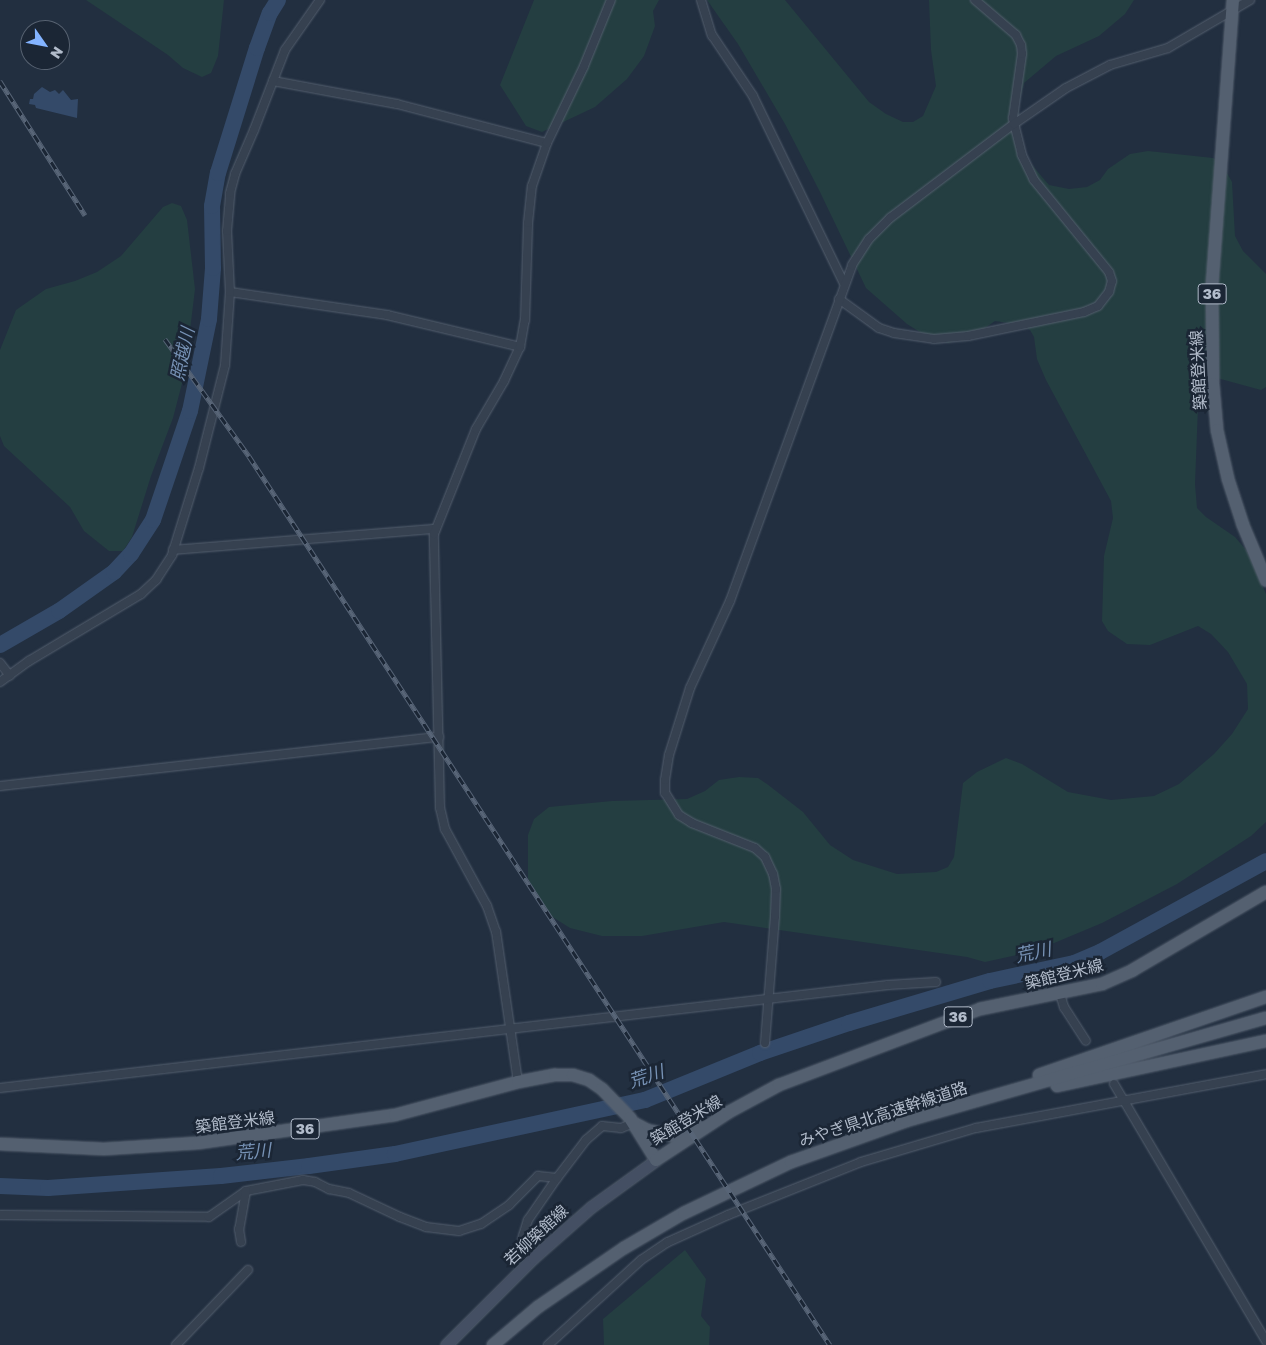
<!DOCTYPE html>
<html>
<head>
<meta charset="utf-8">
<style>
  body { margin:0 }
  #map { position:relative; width:1266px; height:1345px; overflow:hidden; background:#222f40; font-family:"Golos Text","Noto Sans JP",sans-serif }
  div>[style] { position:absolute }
  .green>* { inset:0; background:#243e41 }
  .water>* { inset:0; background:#344a69 }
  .river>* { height:16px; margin:-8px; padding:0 8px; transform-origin:8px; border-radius:8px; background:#344a69 }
  .roads { filter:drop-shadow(0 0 1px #545f6e) drop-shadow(0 0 1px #545f6e) }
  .street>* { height:8px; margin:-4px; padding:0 4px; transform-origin:4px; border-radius:4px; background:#364150 }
  .secondary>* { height:11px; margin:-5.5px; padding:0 5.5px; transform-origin:5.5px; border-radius:5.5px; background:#444f63 }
  .primary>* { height:12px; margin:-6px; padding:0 6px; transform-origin:6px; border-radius:6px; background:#546070 }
  .rail>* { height:4.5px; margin-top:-2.25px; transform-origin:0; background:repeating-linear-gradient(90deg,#1b2635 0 8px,#586577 0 16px); box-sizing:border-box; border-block:1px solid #586577 }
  span { translate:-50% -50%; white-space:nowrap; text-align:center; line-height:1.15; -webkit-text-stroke:5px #1b2635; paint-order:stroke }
  .shield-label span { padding:1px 4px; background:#1b2635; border:1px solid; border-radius:4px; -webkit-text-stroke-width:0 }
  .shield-label { font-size:15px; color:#b2bccb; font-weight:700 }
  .street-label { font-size:16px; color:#b2bccb }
  .water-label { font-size:18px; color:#7792b5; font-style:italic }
  .north { position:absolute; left:20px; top:20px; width:50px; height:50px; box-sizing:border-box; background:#1b2635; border:1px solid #576271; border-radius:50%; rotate:123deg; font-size:14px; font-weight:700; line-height:20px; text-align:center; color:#b2bccb }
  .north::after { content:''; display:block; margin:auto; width:18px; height:22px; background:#83b3ff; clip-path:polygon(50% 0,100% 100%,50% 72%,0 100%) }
</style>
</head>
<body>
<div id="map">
  <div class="green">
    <i style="clip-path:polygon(86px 0,224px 0,218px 56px,211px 73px,202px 77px,183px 68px,168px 55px)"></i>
    <i style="clip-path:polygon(534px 0,659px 0,653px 11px,655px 26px,644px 56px,627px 79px,595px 107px,542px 132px,526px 126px,500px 85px)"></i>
    <i style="clip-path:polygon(707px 0,785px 0,869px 102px,886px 114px,903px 122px,913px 122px,923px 116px,936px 86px,931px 50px,929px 0,1134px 0,1125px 14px,1099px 36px,1056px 56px,1024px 83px,1018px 107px,1020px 137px,1026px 158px,1049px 185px,1069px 189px,1087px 187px,1100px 180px,1108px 169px,1130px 154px,1148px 151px,1213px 158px,1222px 164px,1232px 182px,1235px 236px,1243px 251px,1266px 274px,1266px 387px,1261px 390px,1217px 378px,1208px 381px,1198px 407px,1195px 484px,1197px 508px,1206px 517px,1235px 537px,1247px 551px,1266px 594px,1266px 822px,1251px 836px,1177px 884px,1102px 923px,1035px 951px,985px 962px,967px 957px,724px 922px,642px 936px,602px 936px,570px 928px,551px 916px,528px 879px,528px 835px,534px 819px,549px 807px,612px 801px,687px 799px,705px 791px,719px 780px,739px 777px,758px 778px,767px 784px,803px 812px,830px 845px,853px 860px,897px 874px,936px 872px,948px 867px,954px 857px,963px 783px,977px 772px,1006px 758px,1022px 764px,1068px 792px,1111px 800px,1154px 796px,1179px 784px,1214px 754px,1232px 734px,1248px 709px,1247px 684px,1228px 652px,1211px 634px,1198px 626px,1150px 645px,1127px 644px,1108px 631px,1102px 621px,1104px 556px,1113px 518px,1111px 501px,1046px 380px,1037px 359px,1034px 337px,1030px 330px,1022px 325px,995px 321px,972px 337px,948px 343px,923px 334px,907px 324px,866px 288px,820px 192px,785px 124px,738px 44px)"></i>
    <i style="clip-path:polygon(172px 203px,181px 206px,187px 220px,195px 289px,185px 372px,173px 418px,151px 476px,132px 537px,123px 551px,109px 551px,84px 531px,70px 507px,4px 446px,0 436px,0 350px,16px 310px,46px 289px,75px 281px,97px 272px,121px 256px,163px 207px)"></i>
    <i style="clip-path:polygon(685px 1250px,706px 1279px,701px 1316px,710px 1327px,709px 1345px,604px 1345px,603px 1319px)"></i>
  </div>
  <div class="water">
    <i style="clip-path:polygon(42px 87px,50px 92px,55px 90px,59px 94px,63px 90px,71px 100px,78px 99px,77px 118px,36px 108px,35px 105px,29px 104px,30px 99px,33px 99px,34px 94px)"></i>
  </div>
  <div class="river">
    <i style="left:0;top:645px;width:68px;rotate:-30deg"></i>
    <i style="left:59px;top:611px;width:67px;rotate:-35.3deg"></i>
    <i style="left:114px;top:572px;width:25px;rotate:-47deg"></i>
    <i style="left:131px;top:554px;width:40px;rotate:-57.1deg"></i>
    <i style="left:153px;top:520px;width:115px;rotate:-71.3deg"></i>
    <i style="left:190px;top:411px;width:94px;rotate:-78.3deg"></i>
    <i style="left:209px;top:319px;width:51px;rotate:-85.5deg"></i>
    <i style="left:213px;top:268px;width:62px;rotate:-90.9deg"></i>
    <i style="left:212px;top:206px;width:34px;rotate:-80deg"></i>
    <i style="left:218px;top:173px;width:131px;rotate:-72.7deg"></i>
    <i style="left:257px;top:48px;width:37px;rotate:-70deg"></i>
    <i style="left:270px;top:13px;width:15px;rotate:-58deg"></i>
    <i style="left:0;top:1186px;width:48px;rotate:2.4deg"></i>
    <i style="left:48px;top:1188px;width:173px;rotate:-4deg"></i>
    <i style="left:221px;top:1176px;width:89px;rotate:-6.5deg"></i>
    <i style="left:309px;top:1166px;width:87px;rotate:-7.9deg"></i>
    <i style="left:395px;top:1154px;width:256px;rotate:-12.2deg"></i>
    <i style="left:645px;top:1100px;width:124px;rotate:-22.2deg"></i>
    <i style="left:760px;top:1053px;width:94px;rotate:-18.6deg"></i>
    <i style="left:849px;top:1023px;width:147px;rotate:-16.6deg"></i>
    <i style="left:990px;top:981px;width:86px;rotate:-12.1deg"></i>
    <i style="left:1074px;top:963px;width:28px;rotate:-23deg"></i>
    <i style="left:1100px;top:952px;width:189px;rotate:-28.7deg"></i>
  </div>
  <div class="roads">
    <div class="street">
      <i style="left:701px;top:0;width:37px;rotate:73deg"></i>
      <i style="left:712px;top:35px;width:73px;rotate:56.1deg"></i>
      <i style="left:753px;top:96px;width:208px;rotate:64.1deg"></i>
      <i style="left:273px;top:81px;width:126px;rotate:10.5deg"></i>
      <i style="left:397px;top:104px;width:155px;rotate:14.6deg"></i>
      <i style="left:230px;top:292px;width:159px;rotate:8.3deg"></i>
      <i style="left:387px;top:315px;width:137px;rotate:13.5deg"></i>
      <i style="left:839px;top:299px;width:49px;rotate:35.9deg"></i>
      <i style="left:879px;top:328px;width:16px;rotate:18deg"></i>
      <i style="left:894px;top:333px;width:40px;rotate:8.5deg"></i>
      <i style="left:934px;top:339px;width:34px;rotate:-5deg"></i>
      <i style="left:968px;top:336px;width:118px;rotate:-11.7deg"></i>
      <i style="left:1084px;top:312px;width:15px;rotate:-23deg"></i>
      <i style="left:1098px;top:306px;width:18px;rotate:-52deg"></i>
      <i style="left:1109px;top:292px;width:11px;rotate:-75deg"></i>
      <i style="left:1112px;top:281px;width:9px;rotate:-108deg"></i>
      <i style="left:1109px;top:272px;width:119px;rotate:-129.2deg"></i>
      <i style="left:1034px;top:180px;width:28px;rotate:-116deg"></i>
      <i style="left:1022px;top:155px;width:38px;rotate:-104deg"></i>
      <i style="left:1013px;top:118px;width:65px;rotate:-82deg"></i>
      <i style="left:1022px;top:54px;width:9px;rotate:-96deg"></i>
      <i style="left:1021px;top:45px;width:11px;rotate:-117deg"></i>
      <i style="left:1016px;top:35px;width:54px;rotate:-139.5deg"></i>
      <i style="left:173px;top:550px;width:263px;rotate:-4.6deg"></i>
      <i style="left:0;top:663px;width:16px;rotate:52deg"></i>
      <i style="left:0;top:682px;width:36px;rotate:-36deg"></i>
      <i style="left:29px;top:661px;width:131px;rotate:-30.9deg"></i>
      <i style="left:141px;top:594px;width:21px;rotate:-43deg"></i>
      <i style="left:156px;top:580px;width:30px;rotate:-57deg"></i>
      <i style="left:172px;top:555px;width:91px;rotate:-72.8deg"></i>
      <i style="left:199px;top:468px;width:106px;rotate:-75.8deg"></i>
      <i style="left:225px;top:365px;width:73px;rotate:-86.1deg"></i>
      <i style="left:230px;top:292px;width:61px;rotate:-92.8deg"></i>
      <i style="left:227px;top:231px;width:38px;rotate:-85deg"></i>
      <i style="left:230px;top:193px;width:20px;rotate:-75deg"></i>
      <i style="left:235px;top:174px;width:48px;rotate:-66.6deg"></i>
      <i style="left:254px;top:130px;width:86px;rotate:-68.8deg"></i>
      <i style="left:285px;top:50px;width:61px;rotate:-55deg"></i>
      <i style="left:0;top:786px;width:442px;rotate:-6.4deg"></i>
      <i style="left:1060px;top:994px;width:14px;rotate:73deg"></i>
      <i style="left:1064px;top:1007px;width:40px;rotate:57.1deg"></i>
      <i style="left:765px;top:1043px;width:127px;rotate:-85.5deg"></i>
      <i style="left:775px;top:916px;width:27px;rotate:-88deg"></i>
      <i style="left:776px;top:889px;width:15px;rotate:-101deg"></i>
      <i style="left:773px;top:874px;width:19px;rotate:-115deg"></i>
      <i style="left:765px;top:857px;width:13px;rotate:-138deg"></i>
      <i style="left:755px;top:848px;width:68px;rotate:-158.4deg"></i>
      <i style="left:692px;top:823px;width:15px;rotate:-148deg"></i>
      <i style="left:679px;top:815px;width:26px;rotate:-122deg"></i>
      <i style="left:665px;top:793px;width:13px;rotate:-90deg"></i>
      <i style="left:665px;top:780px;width:25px;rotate:-81deg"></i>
      <i style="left:669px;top:755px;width:70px;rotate:-72.6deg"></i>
      <i style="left:690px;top:688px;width:96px;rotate:-65.3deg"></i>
      <i style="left:730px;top:601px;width:357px;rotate:-70deg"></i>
      <i style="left:852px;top:265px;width:31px;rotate:-57deg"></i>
      <i style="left:869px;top:239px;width:30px;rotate:-45deg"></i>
      <i style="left:890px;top:218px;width:156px;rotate:-37.2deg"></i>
      <i style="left:1014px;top:124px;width:63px;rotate:-34.7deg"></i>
      <i style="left:1066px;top:88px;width:50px;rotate:-27.6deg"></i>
      <i style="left:1110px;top:65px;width:60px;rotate:-16.3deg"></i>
      <i style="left:1168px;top:48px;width:95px;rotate:-30.3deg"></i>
      <i style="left:518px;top:1082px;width:152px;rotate:-98.3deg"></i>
      <i style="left:496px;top:932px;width:28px;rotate:-109deg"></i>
      <i style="left:487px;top:906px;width:88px;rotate:-118.6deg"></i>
      <i style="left:445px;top:829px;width:22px;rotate:-103deg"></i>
      <i style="left:440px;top:808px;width:274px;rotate:-91.3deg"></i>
      <i style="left:434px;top:534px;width:113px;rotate:-68.2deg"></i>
      <i style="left:476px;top:429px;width:56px;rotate:-59.7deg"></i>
      <i style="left:504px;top:381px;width:38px;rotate:-65deg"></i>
      <i style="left:520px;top:347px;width:27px;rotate:-80deg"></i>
      <i style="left:525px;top:320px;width:97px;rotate:-88.2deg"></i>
      <i style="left:528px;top:223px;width:37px;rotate:-84deg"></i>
      <i style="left:532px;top:186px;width:46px;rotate:-70.8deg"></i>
      <i style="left:547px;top:143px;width:85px;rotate:-64.3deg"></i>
      <i style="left:584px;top:66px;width:71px;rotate:-67.8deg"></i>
      <i style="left:1114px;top:1084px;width:299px;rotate:59.4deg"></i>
      <i style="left:0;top:1088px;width:894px;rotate:-6.62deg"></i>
      <i style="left:888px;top:985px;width:48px;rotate:-3.6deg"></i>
      <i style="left:246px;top:1191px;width:58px;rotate:-10.9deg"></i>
      <i style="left:303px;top:1180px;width:12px;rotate:9deg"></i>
      <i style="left:315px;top:1182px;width:16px;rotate:27deg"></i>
      <i style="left:329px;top:1189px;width:20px;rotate:11deg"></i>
      <i style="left:349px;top:1193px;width:56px;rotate:25.2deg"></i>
      <i style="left:400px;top:1217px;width:28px;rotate:21deg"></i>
      <i style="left:426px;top:1227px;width:33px;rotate:7deg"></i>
      <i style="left:459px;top:1231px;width:23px;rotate:-18deg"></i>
      <i style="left:481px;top:1224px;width:34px;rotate:-34deg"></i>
      <i style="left:509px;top:1205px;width:41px;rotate:-45deg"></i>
      <i style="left:538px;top:1176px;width:19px;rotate:6deg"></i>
      <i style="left:0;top:1215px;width:209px;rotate:0.5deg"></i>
      <i style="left:209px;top:1217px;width:45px;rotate:-35.1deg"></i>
      <i style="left:246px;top:1191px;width:39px;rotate:100deg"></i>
      <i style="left:239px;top:1229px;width:13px;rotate:81deg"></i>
      <i style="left:533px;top:1258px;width:20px;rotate:-123deg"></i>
      <i style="left:522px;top:1241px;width:5px;rotate:-79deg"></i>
      <i style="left:523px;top:1236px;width:17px;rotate:-73deg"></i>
      <i style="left:528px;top:1220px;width:51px;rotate:-55.4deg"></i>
      <i style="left:557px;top:1178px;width:48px;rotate:-52.7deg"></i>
      <i style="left:586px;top:1140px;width:21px;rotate:-41deg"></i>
      <i style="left:602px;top:1126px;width:19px;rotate:6deg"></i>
      <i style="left:621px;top:1128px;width:14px;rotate:-21deg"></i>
      <i style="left:176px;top:1345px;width:104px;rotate:-46.2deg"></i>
      <i style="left:548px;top:1345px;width:126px;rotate:-42.4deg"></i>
      <i style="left:641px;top:1260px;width:32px;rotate:-34deg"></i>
      <i style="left:668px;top:1242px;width:66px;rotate:-24.2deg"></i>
      <i style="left:728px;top:1215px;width:143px;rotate:-21.7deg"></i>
      <i style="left:861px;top:1162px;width:120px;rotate:-16.5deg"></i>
      <i style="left:976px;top:1128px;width:295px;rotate:-10.5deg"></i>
    </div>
    <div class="secondary">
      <i style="left:446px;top:1345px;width:123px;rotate:-45deg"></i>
      <i style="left:533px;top:1258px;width:77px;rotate:-41.3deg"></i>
      <i style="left:591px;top:1207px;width:80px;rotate:-35.9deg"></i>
    </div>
    <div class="primary">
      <i style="left:1233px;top:0;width:287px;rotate:94.2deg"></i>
      <i style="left:1212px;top:286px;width:98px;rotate:89.4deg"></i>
      <i style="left:1213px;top:384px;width:46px;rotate:85deg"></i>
      <i style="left:1217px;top:430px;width:50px;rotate:77.3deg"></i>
      <i style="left:1228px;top:479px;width:48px;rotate:71.9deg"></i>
      <i style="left:1243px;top:525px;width:60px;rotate:67.3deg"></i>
      <i style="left:1039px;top:1075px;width:240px;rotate:-19deg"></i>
      <i style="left:1057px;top:1086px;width:214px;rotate:-12.2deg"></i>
      <i style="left:634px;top:1123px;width:15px;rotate:28deg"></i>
      <i style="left:647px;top:1130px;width:29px;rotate:12deg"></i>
      <i style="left:675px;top:1136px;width:25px;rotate:-27deg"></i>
      <i style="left:0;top:1144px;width:104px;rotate:2.8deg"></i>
      <i style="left:104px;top:1149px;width:94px;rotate:-3.7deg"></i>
      <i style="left:198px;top:1143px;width:199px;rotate:-8.1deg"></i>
      <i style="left:395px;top:1115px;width:127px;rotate:-15deg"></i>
      <i style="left:518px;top:1082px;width:38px;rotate:-11deg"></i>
      <i style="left:555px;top:1075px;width:18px"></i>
      <i style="left:573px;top:1075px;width:17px;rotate:17deg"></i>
      <i style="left:589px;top:1080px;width:16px;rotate:35deg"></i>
      <i style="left:602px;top:1089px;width:40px;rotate:46deg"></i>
      <i style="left:630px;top:1118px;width:49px;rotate:58.2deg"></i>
      <i style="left:656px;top:1160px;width:87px;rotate:-33.3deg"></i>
      <i style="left:729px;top:1112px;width:57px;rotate:-28.4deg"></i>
      <i style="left:779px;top:1085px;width:215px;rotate:-20.7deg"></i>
      <i style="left:980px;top:1009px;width:125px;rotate:-11.6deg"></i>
      <i style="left:1102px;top:984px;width:34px;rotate:-24deg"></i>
      <i style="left:1133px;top:970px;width:154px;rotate:-30.4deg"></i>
      <i style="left:493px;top:1345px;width:59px;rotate:-40.2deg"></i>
      <i style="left:538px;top:1307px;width:104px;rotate:-34.5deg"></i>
      <i style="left:624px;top:1248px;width:69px;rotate:-30.3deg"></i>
      <i style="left:684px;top:1213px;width:119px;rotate:-25.5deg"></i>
      <i style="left:791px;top:1162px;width:122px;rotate:-19.6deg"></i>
      <i style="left:906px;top:1121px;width:374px;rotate:-16deg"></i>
    </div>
  </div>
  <div class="rail">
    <i style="left:0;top:81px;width:159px;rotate:57.6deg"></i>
    <i style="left:165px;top:339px;width:144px;rotate:54.3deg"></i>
    <i style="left:249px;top:456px;width:1062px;rotate:56.83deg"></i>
  </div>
  <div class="shield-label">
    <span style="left:1212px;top:294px">36</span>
    <span style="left:958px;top:1017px">36</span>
    <span style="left:305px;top:1129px">36</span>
  </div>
  <div class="street-label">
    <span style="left:1198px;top:370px;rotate:-93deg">築館登米線</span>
    <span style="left:1064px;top:974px;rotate:-14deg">築館登米線</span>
    <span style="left:883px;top:1114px;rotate:-18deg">みやぎ県北高速幹線道路</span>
    <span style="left:686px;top:1120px;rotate:-31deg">築館登米線</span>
    <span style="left:235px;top:1122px;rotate:-7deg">築館登米線</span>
    <span style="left:536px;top:1235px;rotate:-43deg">若柳築館線</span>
  </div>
  <div class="water-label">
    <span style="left:182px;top:354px;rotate:-78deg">照越川</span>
    <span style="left:1033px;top:952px;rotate:-12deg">荒川</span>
    <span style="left:646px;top:1076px;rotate:-18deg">荒川</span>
    <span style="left:253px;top:1151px;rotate:-5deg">荒川</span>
  </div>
  <div class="north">N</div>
</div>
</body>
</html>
